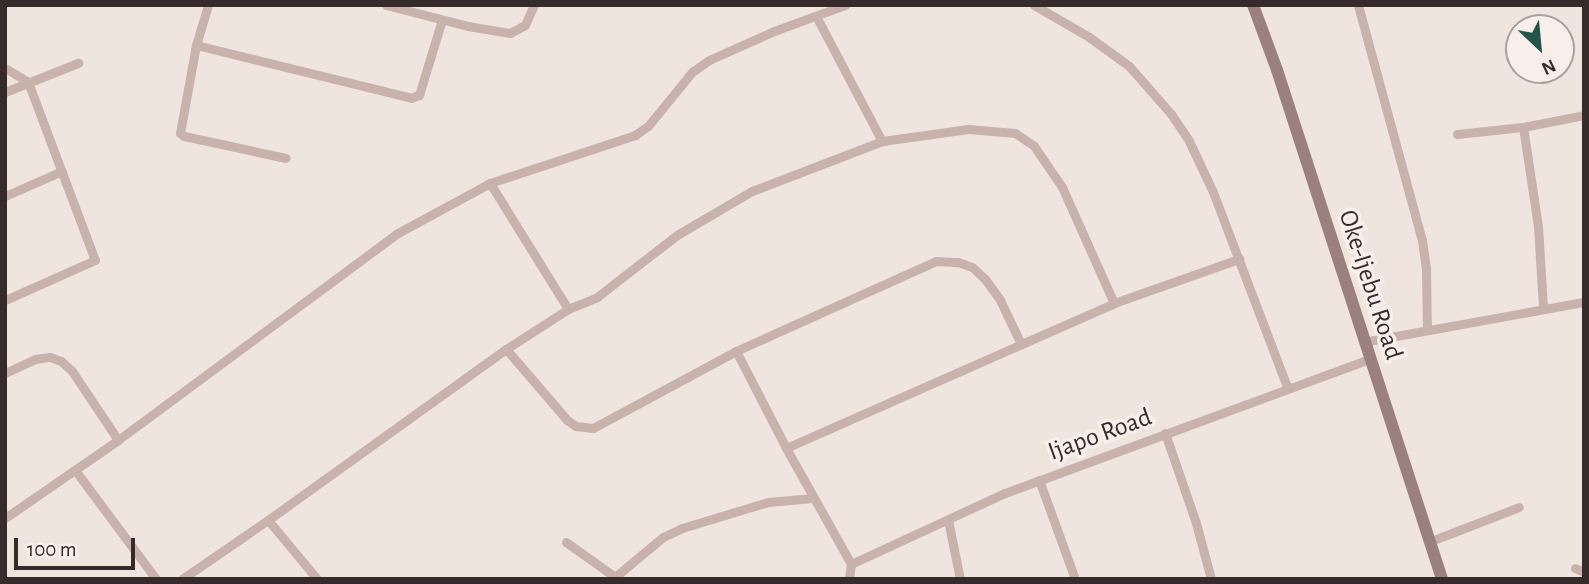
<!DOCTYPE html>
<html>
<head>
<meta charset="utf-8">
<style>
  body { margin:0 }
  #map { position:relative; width:1589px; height:584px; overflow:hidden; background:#f0e4df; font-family:"Alegreya Sans",sans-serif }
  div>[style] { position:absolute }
  .minor>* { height:9px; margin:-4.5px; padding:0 4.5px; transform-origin:4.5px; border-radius:4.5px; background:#c8b2ac }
  .secondary>* { height:12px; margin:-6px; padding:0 6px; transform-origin:6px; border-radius:6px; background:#9b817d }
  span { translate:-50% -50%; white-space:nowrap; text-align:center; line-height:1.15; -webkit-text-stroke:7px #f8efeb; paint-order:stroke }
  .street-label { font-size:26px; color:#362b2a }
  .frame { position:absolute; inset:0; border:7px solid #362b2a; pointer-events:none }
  .north { position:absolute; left:1505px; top:14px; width:70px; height:70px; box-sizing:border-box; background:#f8efeb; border:2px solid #aaa19e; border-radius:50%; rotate:154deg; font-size:19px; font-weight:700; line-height:28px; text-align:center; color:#362b2a }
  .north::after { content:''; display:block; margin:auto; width:24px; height:32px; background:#23544c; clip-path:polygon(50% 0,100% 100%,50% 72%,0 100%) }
  .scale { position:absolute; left:14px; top:538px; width:121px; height:32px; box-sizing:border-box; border:4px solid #362b2a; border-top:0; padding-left:9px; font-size:21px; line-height:24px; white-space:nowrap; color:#362b2a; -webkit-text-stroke:5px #f8efeb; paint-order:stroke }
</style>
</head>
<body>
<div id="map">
  <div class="minor">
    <i style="left:208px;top:5px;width:42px;rotate:106.7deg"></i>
    <i style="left:196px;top:45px;width:221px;rotate:13.8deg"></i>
    <i style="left:411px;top:98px;width:9px;rotate:-21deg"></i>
    <i style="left:419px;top:95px;width:78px;rotate:-73deg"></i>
    <i style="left:386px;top:5px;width:85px;rotate:14.4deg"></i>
    <i style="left:468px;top:26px;width:43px;rotate:9.5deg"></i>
    <i style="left:510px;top:33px;width:17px;rotate:-28deg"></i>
    <i style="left:525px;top:25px;width:22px;rotate:-66deg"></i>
    <i style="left:1034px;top:5px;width:64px;rotate:30.2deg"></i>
    <i style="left:1089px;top:37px;width:49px;rotate:35.9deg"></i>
    <i style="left:1129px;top:66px;width:64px;rotate:48.8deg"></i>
    <i style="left:1171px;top:114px;width:32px;rotate:56deg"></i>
    <i style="left:1189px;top:141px;width:56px;rotate:64.8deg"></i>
    <i style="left:1213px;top:192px;width:209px;rotate:69.2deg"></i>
    <i style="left:1358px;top:5px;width:244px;rotate:74.8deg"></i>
    <i style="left:1422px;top:240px;width:28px;rotate:82deg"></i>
    <i style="left:1426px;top:268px;width:61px;rotate:89.1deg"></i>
    <i style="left:816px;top:16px;width:141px;rotate:62.2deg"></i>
    <i style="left:196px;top:45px;width:89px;rotate:100.3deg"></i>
    <i style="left:180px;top:133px;width:5px;rotate:37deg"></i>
    <i style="left:184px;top:136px;width:104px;rotate:12.2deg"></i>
    <i style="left:5px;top:68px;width:27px;rotate:31deg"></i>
    <i style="left:28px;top:82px;width:190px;rotate:69.4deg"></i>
    <i style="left:95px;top:260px;width:98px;rotate:156deg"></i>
    <i style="left:5px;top:92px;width:79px;rotate:-21.7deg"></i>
    <i style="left:1523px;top:127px;width:62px;rotate:-11.1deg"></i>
    <i style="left:1457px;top:134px;width:66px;rotate:-6.1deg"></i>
    <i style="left:1523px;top:127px;width:100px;rotate:81.4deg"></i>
    <i style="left:1538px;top:226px;width:81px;rotate:86.5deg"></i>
    <i style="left:5px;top:196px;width:62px;rotate:-23.7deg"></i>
    <i style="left:568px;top:309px;width:31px;rotate:-22deg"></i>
    <i style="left:597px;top:297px;width:101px;rotate:-37.8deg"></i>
    <i style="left:677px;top:235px;width:87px;rotate:-30.4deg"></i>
    <i style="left:752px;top:191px;width:139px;rotate:-21deg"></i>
    <i style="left:882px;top:141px;width:87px;rotate:-7.9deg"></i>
    <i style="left:968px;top:129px;width:47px;rotate:4.9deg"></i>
    <i style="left:1015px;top:133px;width:23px;rotate:34deg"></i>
    <i style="left:1034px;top:146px;width:50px;rotate:55.7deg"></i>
    <i style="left:1062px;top:187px;width:127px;rotate:65.9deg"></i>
    <i style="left:1363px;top:342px;width:225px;rotate:-10.3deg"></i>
    <i style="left:506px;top:349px;width:94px;rotate:49.3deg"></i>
    <i style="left:567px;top:420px;width:11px;rotate:34deg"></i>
    <i style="left:576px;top:426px;width:17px;rotate:7deg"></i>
    <i style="left:593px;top:428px;width:162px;rotate:-28.3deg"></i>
    <i style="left:736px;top:351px;width:219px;rotate:-24.2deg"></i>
    <i style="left:936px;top:261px;width:22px;rotate:3deg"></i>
    <i style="left:958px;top:262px;width:15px;rotate:20deg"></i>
    <i style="left:972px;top:267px;width:18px;rotate:43deg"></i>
    <i style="left:985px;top:279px;width:26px;rotate:54deg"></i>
    <i style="left:1000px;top:300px;width:49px;rotate:64.5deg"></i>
    <i style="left:736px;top:351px;width:109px;rotate:62.7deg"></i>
    <i style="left:786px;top:448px;width:359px;rotate:-23.8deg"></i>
    <i style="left:1114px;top:303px;width:133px;rotate:-19.4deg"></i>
    <i style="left:5px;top:373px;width:33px;rotate:-25deg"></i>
    <i style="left:35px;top:359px;width:15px;rotate:-8deg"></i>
    <i style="left:50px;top:357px;width:12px;rotate:20deg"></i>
    <i style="left:61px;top:361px;width:15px;rotate:42deg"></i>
    <i style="left:72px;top:371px;width:83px;rotate:56.3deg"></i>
    <i style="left:1165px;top:433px;width:95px;rotate:71deg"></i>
    <i style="left:1196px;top:523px;width:58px;rotate:75deg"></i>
    <i style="left:786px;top:448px;width:133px;rotate:60.7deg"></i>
    <i style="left:851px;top:564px;width:15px;rotate:98deg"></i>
    <i style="left:75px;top:470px;width:136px;rotate:53.4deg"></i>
    <i style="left:1039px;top:480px;width:105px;rotate:70deg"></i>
    <i style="left:5px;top:518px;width:137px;rotate:-34.6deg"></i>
    <i style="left:118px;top:440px;width:346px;rotate:-36.5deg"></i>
    <i style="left:396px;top:234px;width:107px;rotate:-28.5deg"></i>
    <i style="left:490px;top:183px;width:153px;rotate:-18.3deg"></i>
    <i style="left:635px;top:135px;width:16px;rotate:-35deg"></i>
    <i style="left:648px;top:126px;width:70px;rotate:-50.8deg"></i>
    <i style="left:692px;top:72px;width:21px;rotate:-35deg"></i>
    <i style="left:709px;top:60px;width:71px;rotate:-24deg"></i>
    <i style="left:774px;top:31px;width:76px;rotate:-20.1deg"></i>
    <i style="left:268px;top:520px;width:293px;rotate:-35.7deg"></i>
    <i style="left:506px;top:349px;width:74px;rotate:-32.8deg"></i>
    <i style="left:568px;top:309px;width:148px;rotate:-121.8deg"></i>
    <i style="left:948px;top:520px;width:60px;rotate:78.5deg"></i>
    <i style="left:1431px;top:541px;width:94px;rotate:-21.1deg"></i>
    <i style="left:566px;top:542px;width:60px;rotate:35.5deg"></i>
    <i style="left:615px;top:577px;width:62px;rotate:-39.8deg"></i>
    <i style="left:663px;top:537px;width:21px;rotate:-25deg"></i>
    <i style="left:682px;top:528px;width:90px;rotate:-16.8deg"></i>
    <i style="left:768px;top:502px;width:45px;rotate:-5.1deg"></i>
    <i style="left:851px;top:564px;width:170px;rotate:-24.8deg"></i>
    <i style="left:1005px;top:493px;width:389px;rotate:-20.2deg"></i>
    <i style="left:1575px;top:568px;width:10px;rotate:24deg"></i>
    <i style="left:182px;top:579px;width:104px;rotate:-34.5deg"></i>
    <i style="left:268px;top:520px;width:77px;rotate:50.3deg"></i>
  </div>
  <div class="secondary">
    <i style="left:1253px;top:5px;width:69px;rotate:69.7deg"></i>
    <i style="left:1277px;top:70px;width:535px;rotate:72.04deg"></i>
  </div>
  <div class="street-label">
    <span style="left:1370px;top:285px;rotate:72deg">Oke-Ijebu Road</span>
    <span style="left:1100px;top:435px;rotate:-20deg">Ijapo Road</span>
  </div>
  <div class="frame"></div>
  <div class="north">N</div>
  <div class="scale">100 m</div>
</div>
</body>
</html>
